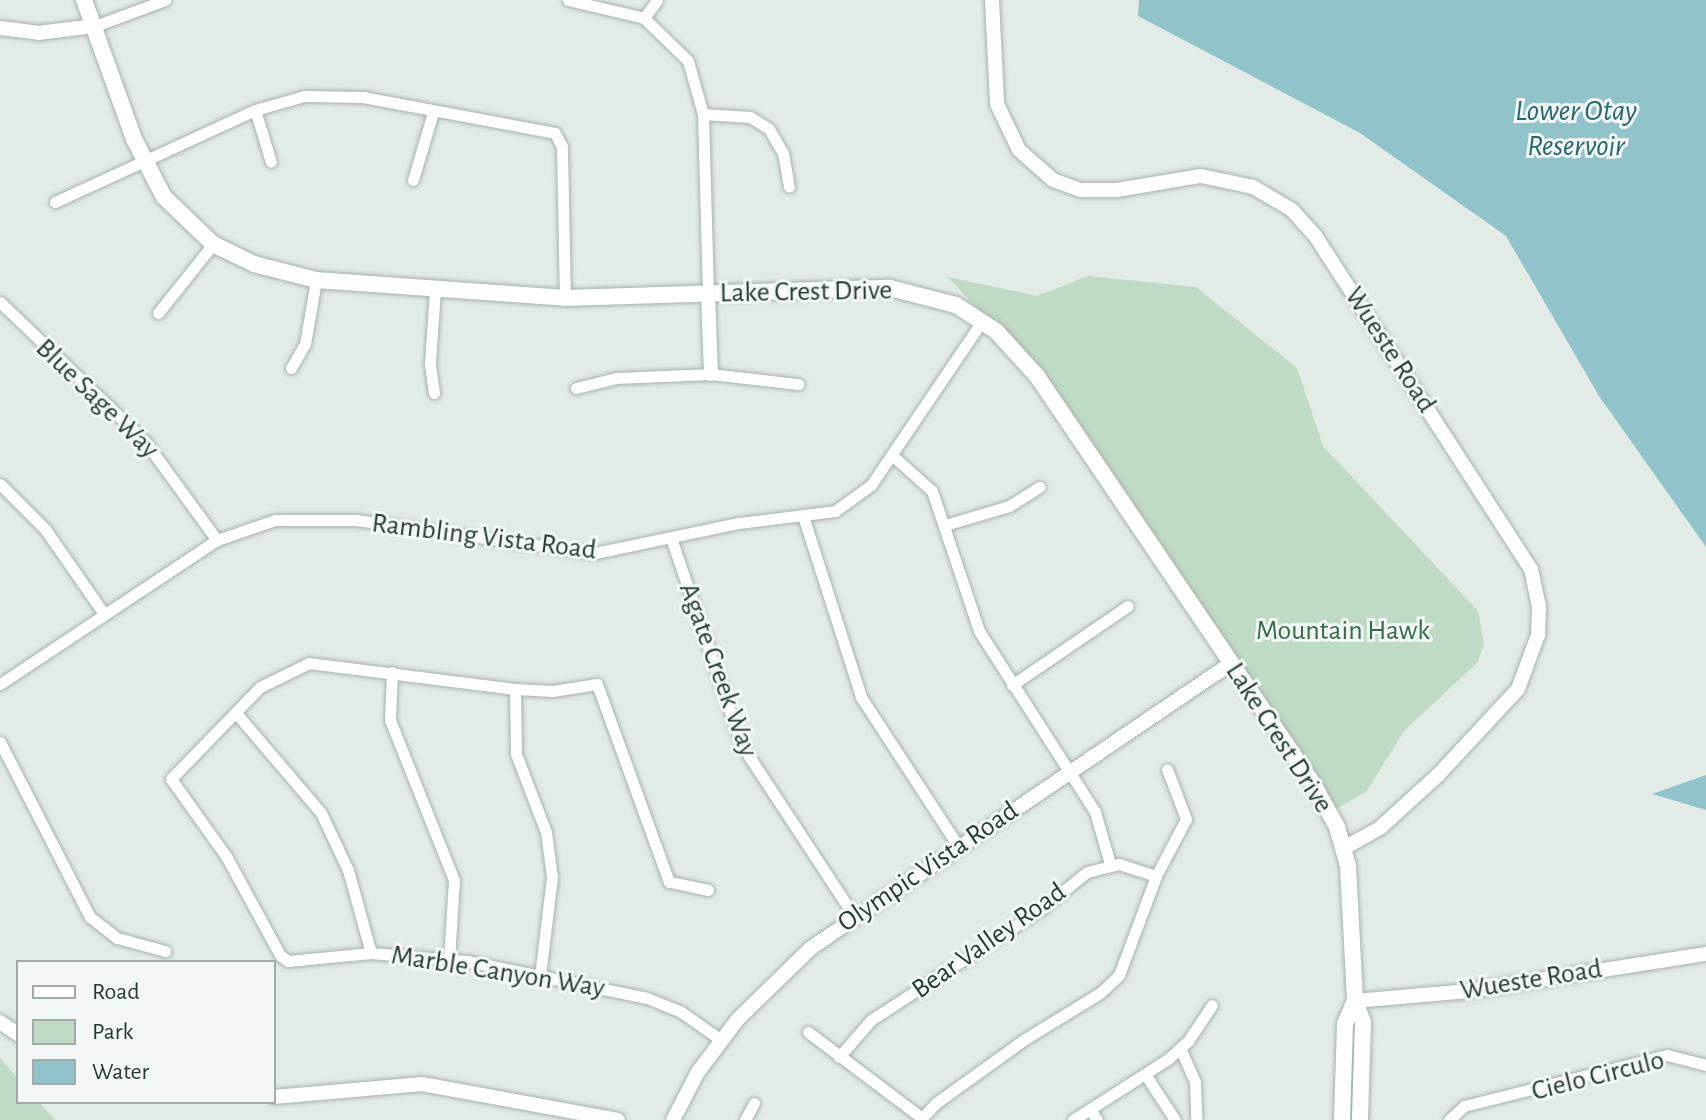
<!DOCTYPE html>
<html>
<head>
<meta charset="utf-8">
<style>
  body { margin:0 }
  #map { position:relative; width:1706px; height:1120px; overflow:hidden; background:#e3ebe7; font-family:"Alegreya Sans",sans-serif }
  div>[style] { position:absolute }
  .green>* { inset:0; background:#bfdac5 }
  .water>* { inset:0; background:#91c4ca }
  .roads { filter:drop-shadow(0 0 2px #a6b3ae) drop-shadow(0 0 2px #a6b3ae) }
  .minor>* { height:11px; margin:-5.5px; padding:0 5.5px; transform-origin:5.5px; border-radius:5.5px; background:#fff }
  .tertiary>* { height:14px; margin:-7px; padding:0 7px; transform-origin:7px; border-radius:7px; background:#fff }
  .secondary>* { height:16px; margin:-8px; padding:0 8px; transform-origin:8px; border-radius:8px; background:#fff }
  span { translate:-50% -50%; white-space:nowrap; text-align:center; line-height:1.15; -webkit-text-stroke:6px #f3f8f6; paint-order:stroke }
  .street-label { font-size:28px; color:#253b34 }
  .park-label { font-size:28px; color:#336d47 }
  .water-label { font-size:30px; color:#256870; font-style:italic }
  .legend { position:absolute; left:16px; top:960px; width:260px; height:144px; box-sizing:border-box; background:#f3f8f6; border:2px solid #a1aca8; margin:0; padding:10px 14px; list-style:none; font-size:24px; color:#253b34 }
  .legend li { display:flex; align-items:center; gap:16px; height:40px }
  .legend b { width:40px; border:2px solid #a1aca8 }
</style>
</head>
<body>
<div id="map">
  <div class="green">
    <i style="clip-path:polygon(1088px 276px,1196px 287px,1297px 368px,1323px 446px,1478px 611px,1484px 643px,1478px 662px,1404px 731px,1366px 792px,1330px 812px,1022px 358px,948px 277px,1037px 296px)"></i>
    <i style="clip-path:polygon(0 1058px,18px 1079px,18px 1102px,39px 1102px,55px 1120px,0 1120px)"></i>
  </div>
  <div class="water">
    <i style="clip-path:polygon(1139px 0,1706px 0,1706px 547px,1599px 396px,1506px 236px,1360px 133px,1138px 16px)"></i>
    <i style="clip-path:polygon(1706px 775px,1706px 810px,1652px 794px)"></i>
  </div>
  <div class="roads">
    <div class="minor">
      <i style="left:568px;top:0;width:78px;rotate:13.3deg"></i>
      <i style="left:644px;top:18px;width:62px;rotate:44.3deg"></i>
      <i style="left:688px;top:61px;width:55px;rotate:74.2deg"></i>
      <i style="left:703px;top:114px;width:179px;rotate:88.4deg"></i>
      <i style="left:644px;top:18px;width:22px;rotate:-54deg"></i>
      <i style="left:95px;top:26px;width:75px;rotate:-20.4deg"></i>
      <i style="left:255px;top:110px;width:54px;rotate:72.9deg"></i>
      <i style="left:703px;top:114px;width:47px;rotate:3.7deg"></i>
      <i style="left:750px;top:117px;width:22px;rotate:32deg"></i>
      <i style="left:769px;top:129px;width:28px;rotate:60deg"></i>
      <i style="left:783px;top:153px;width:34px;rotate:80deg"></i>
      <i style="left:413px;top:180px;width:71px;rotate:-73.6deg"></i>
      <i style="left:55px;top:202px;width:220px;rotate:-24.7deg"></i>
      <i style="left:255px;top:110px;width:51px;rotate:-15.9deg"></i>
      <i style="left:304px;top:96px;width:59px;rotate:1deg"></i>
      <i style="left:363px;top:97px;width:195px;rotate:10.6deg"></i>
      <i style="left:555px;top:133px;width:16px;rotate:63deg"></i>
      <i style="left:562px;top:147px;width:151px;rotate:88.9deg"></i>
      <i style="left:0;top:302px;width:199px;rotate:43.8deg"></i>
      <i style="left:144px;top:440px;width:124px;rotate:53.9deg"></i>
      <i style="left:158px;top:313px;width:88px;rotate:-51.4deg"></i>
      <i style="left:291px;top:368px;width:28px;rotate:-60deg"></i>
      <i style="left:305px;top:344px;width:65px;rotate:-80.2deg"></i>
      <i style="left:576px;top:388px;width:41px;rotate:-14deg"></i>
      <i style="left:616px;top:378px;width:95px;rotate:-2.4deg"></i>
      <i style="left:711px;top:374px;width:88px;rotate:6.6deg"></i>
      <i style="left:434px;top:393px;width:30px;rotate:-98deg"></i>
      <i style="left:430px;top:363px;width:73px;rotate:-86.1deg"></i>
      <i style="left:893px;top:456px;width:52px;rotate:41.9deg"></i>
      <i style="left:932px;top:491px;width:148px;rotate:71.4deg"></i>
      <i style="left:979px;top:631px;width:215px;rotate:57.3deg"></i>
      <i style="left:1095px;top:812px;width:54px;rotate:73.9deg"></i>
      <i style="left:0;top:484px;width:64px;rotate:45deg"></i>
      <i style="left:45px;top:529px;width:103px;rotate:55.2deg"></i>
      <i style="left:804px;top:519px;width:187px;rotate:72.2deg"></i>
      <i style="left:861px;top:697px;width:178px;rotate:56.9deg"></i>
      <i style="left:945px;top:525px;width:67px;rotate:-16.5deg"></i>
      <i style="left:1009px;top:506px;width:36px;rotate:-32deg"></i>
      <i style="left:671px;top:538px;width:218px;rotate:71.2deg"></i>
      <i style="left:741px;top:744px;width:206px;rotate:56.7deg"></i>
      <i style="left:392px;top:672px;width:48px;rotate:92.4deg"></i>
      <i style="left:390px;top:720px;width:172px;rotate:68.2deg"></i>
      <i style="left:454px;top:880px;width:79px;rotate:93.6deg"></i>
      <i style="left:0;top:684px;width:260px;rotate:-33.6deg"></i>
      <i style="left:217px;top:540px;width:61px;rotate:-19deg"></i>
      <i style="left:275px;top:520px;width:81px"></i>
      <i style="left:356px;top:520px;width:241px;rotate:7.9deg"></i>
      <i style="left:595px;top:553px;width:147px;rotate:-11.8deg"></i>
      <i style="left:739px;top:523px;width:97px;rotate:-7.1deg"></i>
      <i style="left:835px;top:511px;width:44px;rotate:-35.8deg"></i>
      <i style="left:871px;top:485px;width:198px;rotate:-55.9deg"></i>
      <i style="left:1012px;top:685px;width:140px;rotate:-34.3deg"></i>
      <i style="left:515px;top:689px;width:65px;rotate:89.1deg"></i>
      <i style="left:516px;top:754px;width:84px;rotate:69deg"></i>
      <i style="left:546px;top:832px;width:45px;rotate:82.4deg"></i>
      <i style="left:552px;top:877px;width:100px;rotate:96.9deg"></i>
      <i style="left:236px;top:713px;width:131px;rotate:49.6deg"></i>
      <i style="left:321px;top:813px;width:63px;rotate:64.7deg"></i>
      <i style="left:348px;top:870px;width:86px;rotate:74.5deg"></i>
      <i style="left:0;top:742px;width:197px;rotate:62.8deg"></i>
      <i style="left:90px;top:917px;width:34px;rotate:38deg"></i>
      <i style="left:117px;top:938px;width:50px;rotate:15.2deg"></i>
      <i style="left:708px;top:890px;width:40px;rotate:-168deg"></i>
      <i style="left:669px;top:882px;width:211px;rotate:-110deg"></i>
      <i style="left:597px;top:684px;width:45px;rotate:171deg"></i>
      <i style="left:553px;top:691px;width:38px;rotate:-177deg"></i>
      <i style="left:515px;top:689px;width:208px;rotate:-172.8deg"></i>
      <i style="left:309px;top:663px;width:55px;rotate:153.9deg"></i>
      <i style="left:260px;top:687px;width:128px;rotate:134.1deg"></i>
      <i style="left:171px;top:779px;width:95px;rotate:54.5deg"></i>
      <i style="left:226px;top:856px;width:113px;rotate:61.4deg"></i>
      <i style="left:280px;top:955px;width:10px;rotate:37deg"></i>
      <i style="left:288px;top:961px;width:83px;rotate:-5.5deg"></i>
      <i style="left:371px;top:953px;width:96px;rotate:4.8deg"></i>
      <i style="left:467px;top:961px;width:184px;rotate:11.6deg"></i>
      <i style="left:647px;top:998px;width:37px;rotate:22deg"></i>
      <i style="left:681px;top:1012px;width:49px;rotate:35deg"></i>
      <i style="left:808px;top:1032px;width:143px;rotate:37deg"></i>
      <i style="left:1180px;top:1048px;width:37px;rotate:66deg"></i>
      <i style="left:1195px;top:1082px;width:38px;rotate:88deg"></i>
      <i style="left:839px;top:1057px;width:49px;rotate:-49.1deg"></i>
      <i style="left:871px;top:1020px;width:202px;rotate:-33.1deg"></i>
      <i style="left:1040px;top:910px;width:60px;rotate:-39deg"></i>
      <i style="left:1087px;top:872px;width:33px;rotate:-14deg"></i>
      <i style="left:1119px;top:864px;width:39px;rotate:18deg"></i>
      <i style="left:1145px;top:1074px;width:55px;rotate:56.9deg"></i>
      <i style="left:1090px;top:1109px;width:13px;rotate:58deg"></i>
      <i style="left:745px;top:1120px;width:19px;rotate:-62deg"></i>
      <i style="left:920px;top:1120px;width:23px;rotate:-47deg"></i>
      <i style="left:936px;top:1103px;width:110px;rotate:-35.7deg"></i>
      <i style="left:1025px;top:1039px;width:88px;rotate:-31.5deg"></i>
      <i style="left:1100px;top:993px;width:26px;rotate:-43deg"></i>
      <i style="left:1119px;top:975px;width:106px;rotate:-69.5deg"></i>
      <i style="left:1156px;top:876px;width:64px;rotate:-62.2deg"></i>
      <i style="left:1186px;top:819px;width:53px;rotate:-110.8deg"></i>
      <i style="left:1073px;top:1120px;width:113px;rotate:-32.7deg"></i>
      <i style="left:1168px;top:1059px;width:27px;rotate:-42deg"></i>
      <i style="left:1188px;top:1041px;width:43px;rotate:-56.3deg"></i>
      <i style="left:1449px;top:1120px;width:21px;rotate:-43deg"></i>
      <i style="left:1464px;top:1106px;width:209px;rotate:-14.1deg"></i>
      <i style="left:1667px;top:1055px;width:40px;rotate:14.4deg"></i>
    </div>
    <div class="tertiary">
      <i style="left:992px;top:0;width:104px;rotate:87.2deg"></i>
      <i style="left:997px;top:104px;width:51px;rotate:64.4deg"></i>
      <i style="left:1019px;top:150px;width:45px;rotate:41.4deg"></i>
      <i style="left:1053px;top:180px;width:30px;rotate:20deg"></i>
      <i style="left:1081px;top:190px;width:36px"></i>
      <i style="left:1117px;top:190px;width:85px;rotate:-9.5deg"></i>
      <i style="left:1201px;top:176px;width:53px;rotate:11.9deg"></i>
      <i style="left:1253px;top:187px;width:45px;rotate:30.5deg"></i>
      <i style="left:1292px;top:210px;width:36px;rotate:48deg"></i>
      <i style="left:1316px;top:237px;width:396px;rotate:57.1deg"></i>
      <i style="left:1531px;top:569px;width:39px;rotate:78deg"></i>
      <i style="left:1539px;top:607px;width:28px;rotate:92deg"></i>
      <i style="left:1538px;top:635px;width:58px;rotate:110.3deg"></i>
      <i style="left:1518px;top:689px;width:117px;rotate:132.9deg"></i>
      <i style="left:1438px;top:775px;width:79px;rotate:137.6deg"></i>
      <i style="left:1380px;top:828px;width:41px;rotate:150.9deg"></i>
      <i style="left:0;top:28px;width:38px;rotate:7deg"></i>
      <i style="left:38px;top:33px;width:57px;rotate:-7deg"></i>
      <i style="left:708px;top:293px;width:81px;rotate:87.9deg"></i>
      <i style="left:1355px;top:1001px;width:114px;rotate:-5deg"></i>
      <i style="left:1469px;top:991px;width:240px;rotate:-8.9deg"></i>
      <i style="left:0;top:1022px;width:22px;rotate:34deg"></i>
      <i style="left:274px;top:1097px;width:149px;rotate:-5deg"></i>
      <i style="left:422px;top:1084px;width:199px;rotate:10.4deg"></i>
      <i style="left:673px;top:1120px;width:54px;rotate:-62.5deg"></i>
      <i style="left:698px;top:1072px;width:66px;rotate:-53deg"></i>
      <i style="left:738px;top:1019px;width:102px;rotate:-44.2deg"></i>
      <i style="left:811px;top:948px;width:506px;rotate:-34.13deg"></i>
    </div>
    <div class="secondary">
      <i style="left:84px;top:0;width:148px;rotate:70.2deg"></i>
      <i style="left:134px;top:139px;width:65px;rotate:62.7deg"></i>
      <i style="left:164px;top:197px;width:68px;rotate:43.8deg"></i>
      <i style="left:213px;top:244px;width:46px;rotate:26deg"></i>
      <i style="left:254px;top:264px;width:64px;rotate:14.5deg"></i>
      <i style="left:316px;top:280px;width:250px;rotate:4.1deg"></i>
      <i style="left:565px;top:298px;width:325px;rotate:-1.8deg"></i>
      <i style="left:890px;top:288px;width:68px;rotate:14.4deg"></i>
      <i style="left:956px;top:305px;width:48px;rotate:33deg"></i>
      <i style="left:996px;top:331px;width:61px;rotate:47.7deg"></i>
      <i style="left:1037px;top:376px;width:490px;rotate:55.9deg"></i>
      <i style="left:1312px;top:782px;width:51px;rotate:60.9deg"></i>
      <i style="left:1337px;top:827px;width:41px;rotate:74.2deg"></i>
      <i style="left:1348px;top:866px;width:135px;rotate:87deg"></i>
      <i style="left:1355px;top:1001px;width:22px;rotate:69deg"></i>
      <i style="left:1363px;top:1022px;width:98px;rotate:91.8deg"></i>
      <i style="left:1342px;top:1120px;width:96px;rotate:-88.2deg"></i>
      <i style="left:1345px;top:1024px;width:25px;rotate:-67deg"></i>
    </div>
  </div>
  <div class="street-label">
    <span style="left:806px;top:292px;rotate:-1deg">Lake Crest Drive</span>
    <span style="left:1390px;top:350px;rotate:57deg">Wueste Road</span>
    <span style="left:97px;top:399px;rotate:44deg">Blue Sage Way</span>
    <span style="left:484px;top:537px;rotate:7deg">Rambling Vista Road</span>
    <span style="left:718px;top:670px;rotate:70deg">Agate Creek Way</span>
    <span style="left:1279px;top:738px;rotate:57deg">Lake Crest Drive</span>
    <span style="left:928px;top:867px;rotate:-34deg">Olympic Vista Road</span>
    <span style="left:989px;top:941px;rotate:-35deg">Bear Valley Road</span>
    <span style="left:498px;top:972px;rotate:9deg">Marble Canyon Way</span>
    <span style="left:1531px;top:980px;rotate:-9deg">Wueste Road</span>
    <span style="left:1598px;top:1076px;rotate:-14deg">Cielo Circulo</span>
  </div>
  <div class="park-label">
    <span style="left:1343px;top:631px">Mountain Hawk</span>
  </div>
  <div class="water-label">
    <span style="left:1576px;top:128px">Lower Otay<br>Reservoir</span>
  </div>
  <ul class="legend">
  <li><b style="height:10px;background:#fff"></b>Road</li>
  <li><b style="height:22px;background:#bfdac5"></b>Park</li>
  <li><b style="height:22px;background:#91c4ca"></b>Water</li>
  </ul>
</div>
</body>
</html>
